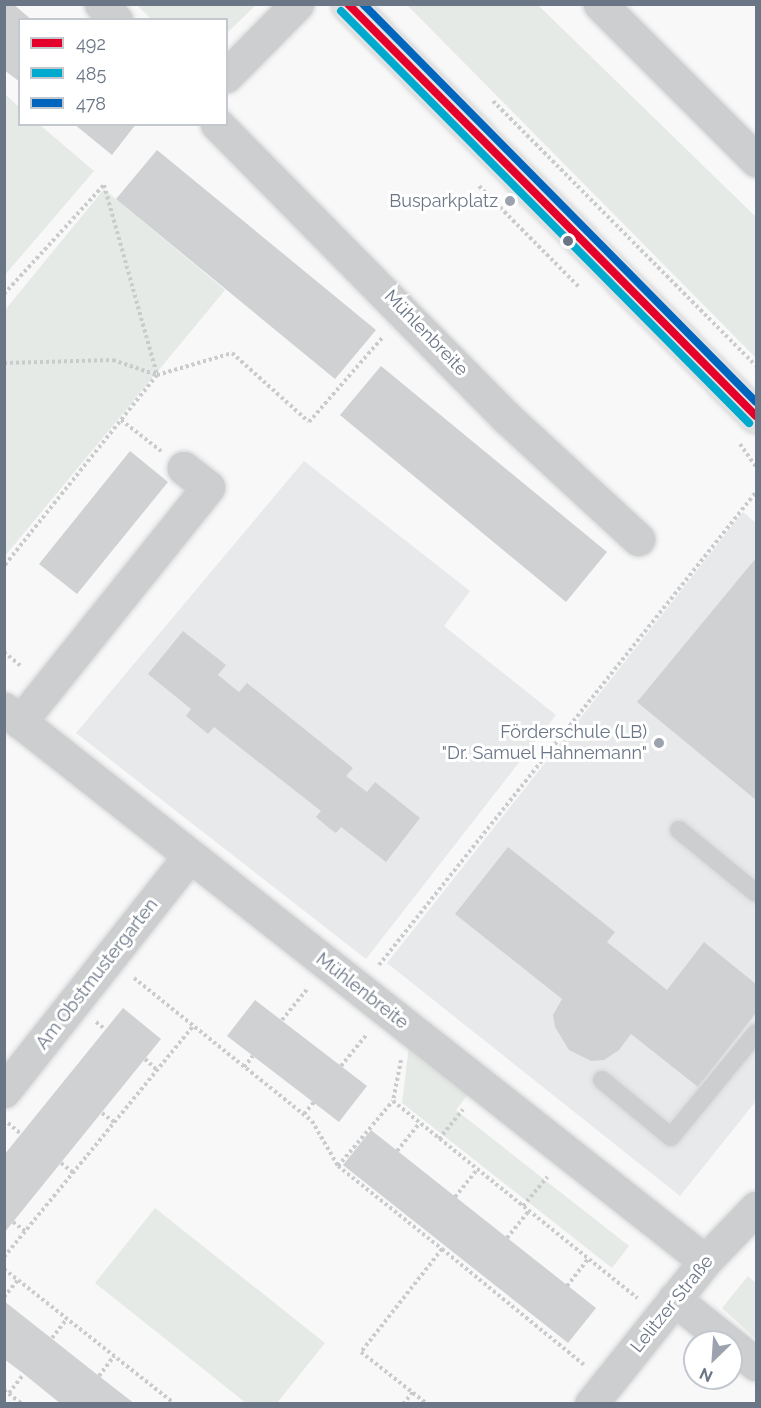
<!DOCTYPE html>
<html>
<head>
<meta charset="utf-8">
<style>
  body { margin:0 }
  #map { position:relative; width:761px; height:1408px; overflow:hidden; background:#f8f8f8; font-family:Raleway,sans-serif }
  div>[style] { position:absolute }
  .built>* { inset:0; background:#e8e9eb }
  .green>* { inset:0; background:#e6eae6 }
  .building>* { inset:0; background:#d0d1d2 }
  .path>* { height:4px; margin-top:-2px; transform-origin:0; background:repeating-linear-gradient(90deg,#cacbcc 0 3px,transparent 0 6px) }
  .roads { filter:drop-shadow(0 0 2px #d5d6d7) drop-shadow(0 0 2px #d5d6d7) }
  .lane>* { height:18px; margin:-9px; padding:0 9px; transform-origin:9px; border-radius:9px; background:#cdcecf }
  .street>* { height:33px; margin:-16.5px; padding:0 16.5px; transform-origin:16.5px; border-radius:16.5px; background:#cdcecf }
  .secondary>* { height:33px; margin:-16.5px; padding:0 16.5px; transform-origin:16.5px; border-radius:16.5px; background:#e0e1e2 }
  .bus-1>* { height:8px; margin:-4px; padding:0 4px; transform-origin:4px; border-radius:4px; background:#e4002b }
  .bus-2>* { height:8px; margin:-4px; padding:0 4px; transform-origin:4px; border-radius:4px; background:#00a9ce }
  .bus-3>* { height:8px; margin:-4px; padding:0 4px; transform-origin:4px; border-radius:4px; background:#0065bd }
  .dots>* { width:16px; height:16px; translate:-50% -50%; box-sizing:border-box; border:3px solid #fff; border-radius:50% }
  span { translate:-50% -50%; white-space:nowrap; text-align:center; line-height:1.15; -webkit-text-stroke:6px #fff; paint-order:stroke }
  .poi-label { font-size:18px; color:#6a7586 }
  .right { translate:-100% -50%; text-align:right }
  .street-label { font-size:18px; color:#6a7586 }
  .frame { position:absolute; inset:0; border:6px solid #6a7586; pointer-events:none }
  .legend { position:absolute; left:18px; top:18px; width:210px; height:108px; box-sizing:border-box; background:#fff; border:2px solid #c3c8cf; margin:0; padding:8px 10px; list-style:none; font-size:18px; color:#6a7586 }
  .legend li { display:flex; align-items:center; gap:12px; height:30px }
  .legend b { width:30px; border:2px solid #c3c8cf }
  .north { position:absolute; left:683px; top:1330px; width:60px; height:60px; box-sizing:border-box; background:#fff; border:2px solid #c3c8cf; border-radius:50%; rotate:205deg; font-size:16px; font-weight:700; line-height:24px; text-align:center; color:#6a7586 }
  .north::after { content:''; display:block; margin:auto; width:21px; height:27px; background:#9ca3ae; clip-path:polygon(50% 0,100% 100%,50% 72%,0 100%) }
</style>
</head>
<body>
<div id="map">
  <div class="built">
    <i style="clip-path:polygon(304px 461px,470px 591px,444px 626px,556px 715px,366px 959px,76px 733px)"></i>
    <i style="clip-path:polygon(743px 512px,756px 523px,756px 1101px,680px 1196px,387px 963px)"></i>
  </div>
  <div class="green">
    <i style="clip-path:polygon(137px 5px,256px 5px,227px 33px,226px 20px,151px 19px)"></i>
    <i style="clip-path:polygon(407px 5px,538px 5px,756px 217px,756px 358px)"></i>
    <i style="clip-path:polygon(5px 94px,19px 107px,20px 124px,40px 125px,94px 171px,5px 275px)"></i>
    <i style="clip-path:polygon(104px 189px,225px 290px,5px 556px,5px 310px)"></i>
    <i style="clip-path:polygon(409px 1046px,469px 1093px,456px 1110px,629px 1246px,612px 1268px,402px 1103px)"></i>
    <i style="clip-path:polygon(155px 1208px,325px 1343px,277px 1403px,246px 1403px,95px 1283px)"></i>
    <i style="clip-path:polygon(748px 1276px,756px 1283px,756px 1339px,722px 1308px)"></i>
  </div>
  <div class="building">
    <i style="clip-path:polygon(4px 4px,13px 4px,32px 20px,20px 20px,20px 82px,4px 70px)"></i>
    <i style="clip-path:polygon(74px 124px,136px 124px,112px 155px)"></i>
    <i style="clip-path:polygon(157px 150px,376px 330px,335px 379px,116px 199px)"></i>
    <i style="clip-path:polygon(381px 366px,607px 552px,566px 602px,340px 415px)"></i>
    <i style="clip-path:polygon(130px 451px,168px 482px,77px 594px,39px 564px)"></i>
    <i style="clip-path:polygon(756px 558px,756px 800px,637px 702px)"></i>
    <i style="clip-path:polygon(183px 631px,226px 665px,218px 675px,239px 692px,247px 683px,353px 768px,346px 776px,367px 792px,375px 782px,420px 818px,386px 862px,341px 827px,336px 833px,330px 829px,316px 817px,321px 811px,214px 727px,208px 734px,186px 716px,191px 709px,148px 674px)"></i>
    <i style="clip-path:polygon(508px 847px,615px 932px,607px 942px,667px 990px,704px 942px,756px 984px,756px 1013px,698px 1087px,631px 1034px,619px 1050px,604px 1060px,591px 1061px,569px 1050px,555px 1027px,553px 1015px,562px 999px,455px 914px)"></i>
    <i style="clip-path:polygon(255px 1000px,367px 1086px,339px 1122px,227px 1036px)"></i>
    <i style="clip-path:polygon(123px 1008px,161px 1039px,4px 1233px,4px 1155px)"></i>
    <i style="clip-path:polygon(371px 1130px,596px 1308px,568px 1343px,343px 1165px)"></i>
    <i style="clip-path:polygon(4px 1301px,99px 1376px,135px 1404px,61px 1404px,24px 1374px,4px 1359px)"></i>
  </div>
  <div class="path">
    <i style="left:493px;top:101px;width:373px;rotate:45.2deg"></i>
    <i style="left:479px;top:186px;width:142px;rotate:45.3deg"></i>
    <i style="left:4px;top:294px;width:148px;rotate:-47.5deg"></i>
    <i style="left:104px;top:185px;width:197px;rotate:74.4deg"></i>
    <i style="left:157px;top:375px;width:245px;rotate:128.7deg"></i>
    <i style="left:4px;top:363px;width:109px;rotate:-1.6deg"></i>
    <i style="left:113px;top:360px;width:46px;rotate:18.8deg"></i>
    <i style="left:157px;top:375px;width:78px;rotate:-16.3deg"></i>
    <i style="left:232px;top:353px;width:103px;rotate:41.9deg"></i>
    <i style="left:309px;top:422px;width:113px;rotate:-49deg"></i>
    <i style="left:121px;top:420px;width:51px;rotate:37.8deg"></i>
    <i style="left:740px;top:444px;width:28px;rotate:55deg"></i>
    <i style="left:4px;top:652px;width:23px;rotate:40deg"></i>
    <i style="left:379px;top:965px;width:605px;rotate:-51.44deg"></i>
    <i style="left:134px;top:978px;width:228px;rotate:38.8deg"></i>
    <i style="left:312px;top:1121px;width:52px;rotate:60deg"></i>
    <i style="left:338px;top:1166px;width:133px;rotate:38.6deg"></i>
    <i style="left:442px;top:1249px;width:131px;rotate:128.2deg"></i>
    <i style="left:361px;top:1352px;width:84px;rotate:38.2deg"></i>
    <i style="left:282px;top:1020px;width:41px;rotate:-50.9deg"></i>
    <i style="left:96px;top:1022px;width:11px;rotate:38deg"></i>
    <i style="left:145px;top:1059px;width:16px;rotate:43deg"></i>
    <i style="left:401px;top:1060px;width:42px;rotate:101deg"></i>
    <i style="left:393px;top:1101px;width:314px;rotate:38.9deg"></i>
    <i style="left:341px;top:1066px;width:41px;rotate:-50.9deg"></i>
    <i style="left:244px;top:1067px;width:14px;rotate:-51deg"></i>
    <i style="left:102px;top:1113px;width:15px;rotate:37deg"></i>
    <i style="left:304px;top:1114px;width:16px;rotate:-50deg"></i>
    <i style="left:8px;top:1123px;width:17px;rotate:40deg"></i>
    <i style="left:439px;top:1139px;width:38px;rotate:-51deg"></i>
    <i style="left:397px;top:1151px;width:36px;rotate:-51deg"></i>
    <i style="left:61px;top:1163px;width:16px;rotate:38deg"></i>
    <i style="left:338px;top:1166px;width:85px;rotate:-49.8deg"></i>
    <i style="left:455px;top:1197px;width:36px;rotate:-51deg"></i>
    <i style="left:523px;top:1206px;width:38px;rotate:-50deg"></i>
    <i style="left:13px;top:1222px;width:15px;rotate:37deg"></i>
    <i style="left:507px;top:1238px;width:35px;rotate:-51deg"></i>
    <i style="left:442px;top:1249px;width:183px;rotate:39.2deg"></i>
    <i style="left:4px;top:1257px;width:298px;rotate:-50.7deg"></i>
    <i style="left:4px;top:1269px;width:218px;rotate:38.3deg"></i>
    <i style="left:567px;top:1286px;width:34px;rotate:-52deg"></i>
    <i style="left:4px;top:1297px;width:22px;rotate:-51deg"></i>
    <i style="left:52px;top:1338px;width:24px;rotate:-52deg"></i>
    <i style="left:99px;top:1376px;width:25px;rotate:-53deg"></i>
    <i style="left:4px;top:1390px;width:23px;rotate:38deg"></i>
    <i style="left:9px;top:1393px;width:24px;rotate:-52deg"></i>
    <i style="left:403px;top:1404px;width:16px;rotate:-50deg"></i>
  </div>
  <div class="roads">
    <div class="lane">
      <i style="left:679px;top:830px;width:99px;rotate:39.3deg"></i>
      <i style="left:602px;top:1080px;width:89px;rotate:39.6deg"></i>
      <i style="left:671px;top:1137px;width:134px;rotate:-50.7deg"></i>
    </div>
    <div class="street">
      <i style="left:101px;top:4px;width:22px;rotate:47deg"></i>
      <i style="left:600px;top:4px;width:221px;rotate:45deg"></i>
      <i style="left:226px;top:76px;width:101px;rotate:-45.4deg"></i>
      <i style="left:217px;top:124px;width:412px;rotate:45.4deg"></i>
      <i style="left:506px;top:417px;width:180px;rotate:42.7deg"></i>
      <i style="left:4px;top:709px;width:892px;rotate:38.22deg"></i>
      <i style="left:20px;top:722px;width:301px;rotate:-51.3deg"></i>
      <i style="left:208px;top:487px;width:31px;rotate:-142deg"></i>
      <i style="left:4px;top:1091px;width:298px;rotate:-51.7deg"></i>
      <i style="left:674px;top:1299px;width:69px;rotate:38.5deg"></i>
      <i style="left:731px;top:1344px;width:32px;rotate:39deg"></i>
      <i style="left:591px;top:1404px;width:183px;rotate:-51.4deg"></i>
      <i style="left:705px;top:1261px;width:74px;rotate:-46.1deg"></i>
    </div>
    <div class="secondary">
      <i style="left:348px;top:4px;width:580px;rotate:45.28deg"></i>
    </div>
  </div>
  <div class="bus-1">
    <i style="left:348px;top:4px;width:580px;rotate:45.28deg"></i>
  </div>
  <div class="bus-2">
    <i style="left:341px;top:11px;width:580px;rotate:45.28deg"></i>
  </div>
  <div class="bus-3">
    <i style="left:363px;top:4px;width:559px;rotate:45.36deg"></i>
  </div>
  <div class="dots">
    <i style="left:510px;top:201px;background:#9ca3ae"></i>
    <i style="left:568px;top:241px;background:#6a7586"></i>
    <i style="left:659px;top:743px;background:#9ca3ae"></i>
  </div>
  <div class="poi-label">
    <span class="right" style="left:498px;top:201px">Busparkplatz</span>
    <span class="right" style="left:647px;top:743px">Förderschule (LB)<br>"Dr. Samuel Hahnemann"</span>
  </div>
  <div class="street-label">
    <span style="left:426px;top:333px;rotate:46deg">Mühlenbreite</span>
    <span style="left:97px;top:974px;rotate:-52deg">Am Obstmustergarten</span>
    <span style="left:362px;top:991px;rotate:38deg">Mühlenbreite</span>
    <span style="left:672px;top:1304px;rotate:-51deg">Lelitzer Straße</span>
  </div>
  <div class="frame"></div>
  <ul class="legend">
  <li><b style="height:8px;background:#e4002b"></b>492</li>
  <li><b style="height:8px;background:#00a9ce"></b>485</li>
  <li><b style="height:8px;background:#0065bd"></b>478</li>
  </ul>
  <div class="north">N</div>
</div>
</body>
</html>
